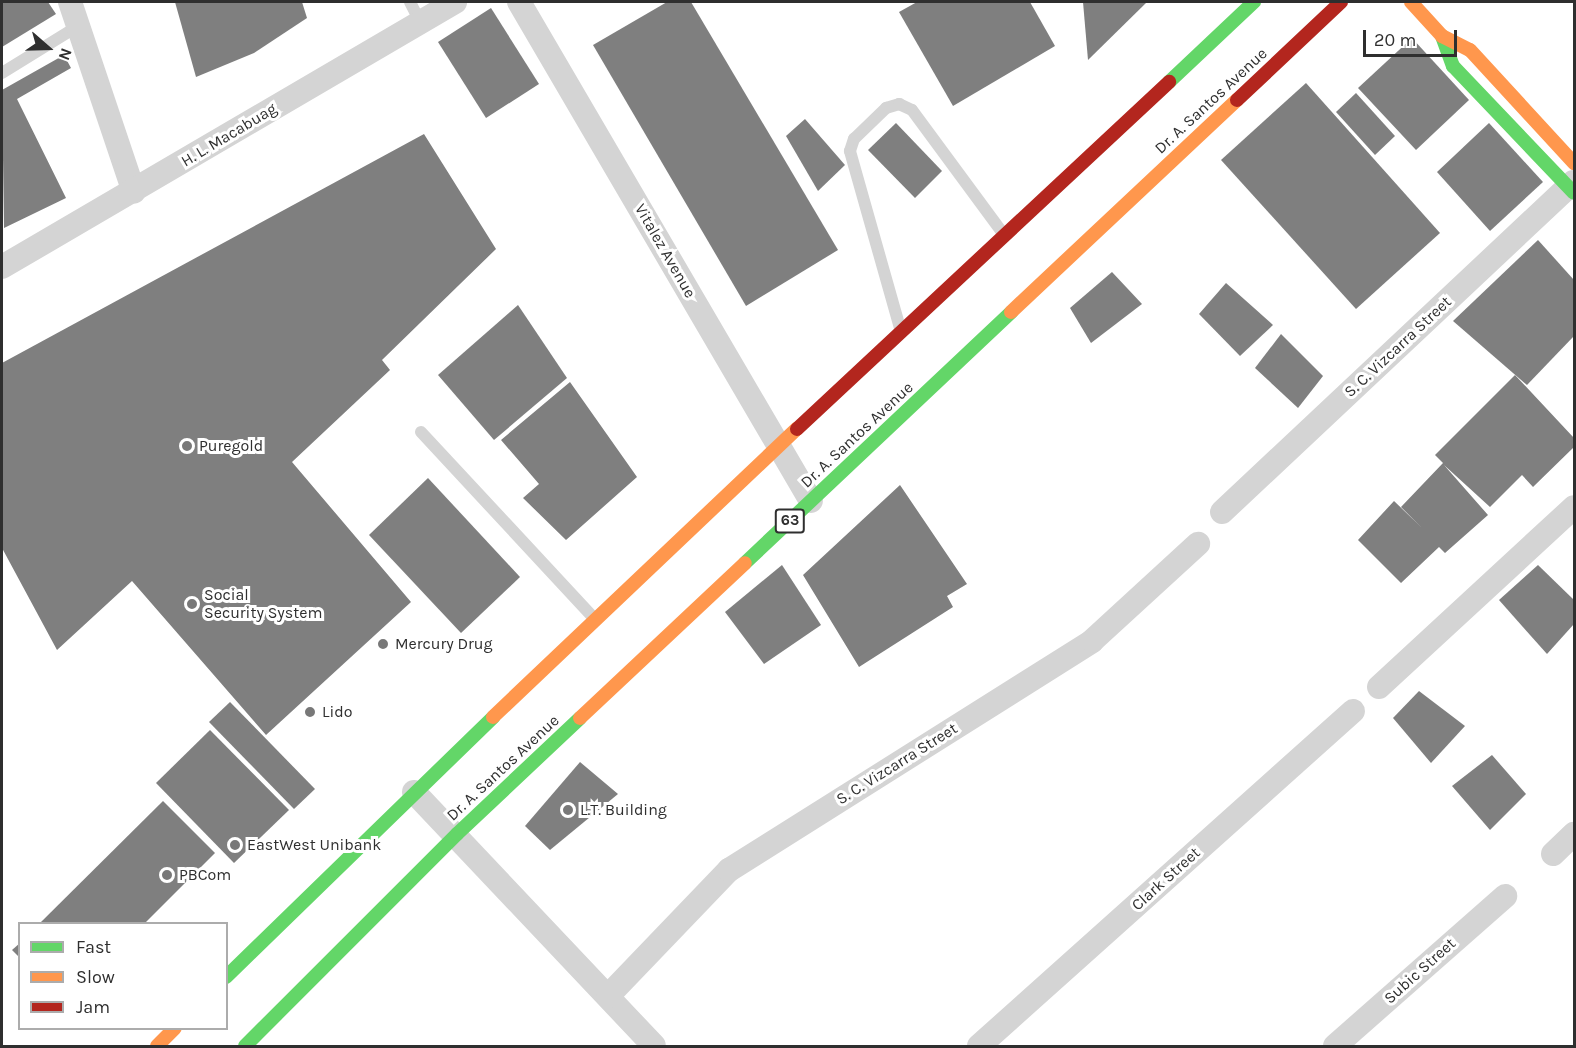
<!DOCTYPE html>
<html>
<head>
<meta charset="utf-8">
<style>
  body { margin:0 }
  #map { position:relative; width:1576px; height:1048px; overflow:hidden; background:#fff; font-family:Karla,sans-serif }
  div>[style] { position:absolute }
  .building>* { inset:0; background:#7f7f7f }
  .lane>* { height:12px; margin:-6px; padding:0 6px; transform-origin:6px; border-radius:6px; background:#d4d4d4 }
  .street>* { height:24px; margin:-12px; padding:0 12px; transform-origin:12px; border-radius:12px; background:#d4d4d4 }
  .fast>* { height:14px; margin:-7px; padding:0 7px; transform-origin:7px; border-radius:7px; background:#63d668 }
  .slow>* { height:14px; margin:-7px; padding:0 7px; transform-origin:7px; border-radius:7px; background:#ff974d }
  .jam>* { height:14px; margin:-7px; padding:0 7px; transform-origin:7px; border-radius:7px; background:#b3261e }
  .dots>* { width:16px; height:16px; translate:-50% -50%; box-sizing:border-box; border:3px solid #fff; border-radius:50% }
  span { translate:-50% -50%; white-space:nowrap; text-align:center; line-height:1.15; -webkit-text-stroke:6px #fff; paint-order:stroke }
  .shield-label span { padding:2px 4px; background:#fff; border:2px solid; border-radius:4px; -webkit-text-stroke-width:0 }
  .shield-label { font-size:15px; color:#2f2f2f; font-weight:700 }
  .street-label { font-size:16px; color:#2f2f2f }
  .poi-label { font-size:16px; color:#2f2f2f }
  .left { translate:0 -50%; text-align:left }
  .frame { position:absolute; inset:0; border:3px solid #2f2f2f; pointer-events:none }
  .legend { position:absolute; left:18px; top:922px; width:210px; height:108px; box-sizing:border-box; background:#fff; border:2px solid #acacac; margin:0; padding:8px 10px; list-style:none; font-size:18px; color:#2f2f2f }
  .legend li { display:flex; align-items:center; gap:12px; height:30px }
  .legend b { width:30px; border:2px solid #acacac }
  .north { position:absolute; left:18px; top:18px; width:60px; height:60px; -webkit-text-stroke:4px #fff; paint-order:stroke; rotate:110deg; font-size:16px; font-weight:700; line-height:24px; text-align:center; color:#2f2f2f }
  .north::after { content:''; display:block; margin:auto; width:21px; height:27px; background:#2f2f2f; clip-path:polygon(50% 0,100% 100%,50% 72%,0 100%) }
  .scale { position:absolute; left:1363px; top:30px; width:94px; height:27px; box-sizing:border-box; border:3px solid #2f2f2f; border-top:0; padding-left:8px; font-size:18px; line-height:21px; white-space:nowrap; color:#2f2f2f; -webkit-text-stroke:4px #fff; paint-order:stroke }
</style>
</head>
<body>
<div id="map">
  <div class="building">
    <i style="clip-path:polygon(2px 2px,48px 2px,56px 14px,2px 47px)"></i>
    <i style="clip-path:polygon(175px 2px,302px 2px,307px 18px,254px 53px,196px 77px)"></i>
    <i style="clip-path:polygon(667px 2px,691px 2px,838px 250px,746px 306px,593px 45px)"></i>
    <i style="clip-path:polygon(917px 2px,1030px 2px,1055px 46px,953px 106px,899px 12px)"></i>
    <i style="clip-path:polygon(1083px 2px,1147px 2px,1088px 60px)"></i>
    <i style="clip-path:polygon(491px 8px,539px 84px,486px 118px,438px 42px)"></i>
    <i style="clip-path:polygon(1412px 38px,1469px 100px,1416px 150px,1358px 88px)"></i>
    <i style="clip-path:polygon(64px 55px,71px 68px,17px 99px,66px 198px,4px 228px,2px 90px)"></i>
    <i style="clip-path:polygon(1306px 83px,1440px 233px,1356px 309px,1221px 160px)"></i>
    <i style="clip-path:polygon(1356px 93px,1395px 136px,1375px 155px,1336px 112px)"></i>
    <i style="clip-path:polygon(805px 119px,845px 165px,818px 191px,786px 136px)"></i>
    <i style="clip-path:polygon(896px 123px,942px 171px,915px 198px,868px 150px)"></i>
    <i style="clip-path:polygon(1489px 123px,1543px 182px,1490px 231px,1437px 172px)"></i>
    <i style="clip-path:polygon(424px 134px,496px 249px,382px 360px,390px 370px,292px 462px,411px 602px,266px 735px,132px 581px,57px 650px,2px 548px,2px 363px)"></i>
    <i style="clip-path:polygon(1538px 240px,1574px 280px,1574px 336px,1527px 385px,1453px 321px)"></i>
    <i style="clip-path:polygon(1112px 272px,1142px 304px,1091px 343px,1070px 308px)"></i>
    <i style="clip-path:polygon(1226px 283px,1273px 325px,1240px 356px,1199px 314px)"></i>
    <i style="clip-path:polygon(518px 305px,567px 378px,494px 440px,438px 375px)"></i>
    <i style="clip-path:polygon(1281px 334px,1323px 376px,1298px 408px,1255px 368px)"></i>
    <i style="clip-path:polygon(1515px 375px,1574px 438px,1574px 447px,1533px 487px,1522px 475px,1490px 507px,1444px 465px,1488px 515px,1445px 553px,1439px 547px,1401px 583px,1358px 540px,1394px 501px,1421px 527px,1401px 507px,1443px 463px,1435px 455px)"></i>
    <i style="clip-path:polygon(570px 382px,637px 477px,566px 540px,523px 498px,539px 484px,501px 440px)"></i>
    <i style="clip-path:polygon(428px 478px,520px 577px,461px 633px,369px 535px)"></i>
    <i style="clip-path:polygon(900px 485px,967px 584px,947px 596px,953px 607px,859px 667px,803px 575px)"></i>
    <i style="clip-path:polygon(782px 565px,821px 625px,764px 664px,725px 612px)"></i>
    <i style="clip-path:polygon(1538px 565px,1574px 600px,1574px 624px,1547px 654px,1499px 600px)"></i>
    <i style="clip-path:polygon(1419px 691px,1465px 726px,1431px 763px,1393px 718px)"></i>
    <i style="clip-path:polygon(230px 702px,315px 789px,294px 809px,209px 722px)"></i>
    <i style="clip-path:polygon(210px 730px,289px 810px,234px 863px,156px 783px)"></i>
    <i style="clip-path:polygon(1492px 755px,1526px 794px,1490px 830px,1452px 786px)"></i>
    <i style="clip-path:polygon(580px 762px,618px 794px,550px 850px,525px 826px)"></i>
    <i style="clip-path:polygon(163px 801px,215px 853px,144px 924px,39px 924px)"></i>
    <i style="clip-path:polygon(20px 943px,20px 958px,12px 950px)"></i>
  </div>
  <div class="lane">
    <i style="left:410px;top:2px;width:22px;rotate:63deg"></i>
    <i style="left:2px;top:73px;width:89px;rotate:-31.7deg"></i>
    <i style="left:900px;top:328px;width:184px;rotate:-105.8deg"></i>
    <i style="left:850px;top:151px;width:13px;rotate:-72deg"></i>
    <i style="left:854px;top:139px;width:45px;rotate:-44.1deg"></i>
    <i style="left:886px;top:108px;width:14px;rotate:-17deg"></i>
    <i style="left:899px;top:104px;width:14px;rotate:25deg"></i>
    <i style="left:912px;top:110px;width:155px;rotate:53.6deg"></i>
    <i style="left:421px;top:432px;width:255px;rotate:47.1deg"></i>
  </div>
  <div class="street">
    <i style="left:70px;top:2px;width:200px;rotate:71.4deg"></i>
    <i style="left:519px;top:2px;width:578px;rotate:59.67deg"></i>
    <i style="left:2px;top:267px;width:525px;rotate:-30.33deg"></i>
    <i style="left:1222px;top:512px;width:482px;rotate:-43.2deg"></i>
    <i style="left:1379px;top:687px;width:265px;rotate:-42.7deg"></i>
    <i style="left:414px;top:792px;width:349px;rotate:46.6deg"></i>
    <i style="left:1553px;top:854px;width:29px;rotate:-44deg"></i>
    <i style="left:608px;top:996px;width:175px;rotate:-46.2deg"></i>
    <i style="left:729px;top:870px;width:429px;rotate:-32.2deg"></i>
    <i style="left:1092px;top:641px;width:144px;rotate:-42.5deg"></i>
    <i style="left:979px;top:1046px;width:502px;rotate:-41.85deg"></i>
    <i style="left:1335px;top:1046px;width:227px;rotate:-41.4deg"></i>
  </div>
  <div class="fast">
    <i style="left:1442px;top:36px;width:32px;rotate:70deg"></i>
    <i style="left:1453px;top:66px;width:175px;rotate:46.4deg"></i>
    <i style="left:1169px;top:82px;width:117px;rotate:-43.3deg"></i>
    <i style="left:745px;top:563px;width:366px;rotate:-43.3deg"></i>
    <i style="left:226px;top:977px;width:373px;rotate:-44.2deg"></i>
    <i style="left:245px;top:1046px;width:300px;rotate:-45deg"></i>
    <i style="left:457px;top:834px;width:169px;rotate:-43.3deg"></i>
  </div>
  <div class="slow">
    <i style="left:1411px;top:2px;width:46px;rotate:47.6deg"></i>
    <i style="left:1442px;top:36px;width:31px;rotate:27deg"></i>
    <i style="left:1470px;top:50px;width:154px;rotate:47.4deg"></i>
    <i style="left:1011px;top:312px;width:310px;rotate:-43.2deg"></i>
    <i style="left:493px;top:717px;width:419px;rotate:-43.5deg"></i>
    <i style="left:580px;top:718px;width:226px;rotate:-43.2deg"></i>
    <i style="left:157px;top:1046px;width:25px;rotate:-45deg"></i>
  </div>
  <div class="jam">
    <i style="left:1237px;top:100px;width:143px;rotate:-43.3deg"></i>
    <i style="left:797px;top:429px;width:509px;rotate:-43.01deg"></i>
  </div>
  <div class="dots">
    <i style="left:187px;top:446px;background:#787878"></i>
    <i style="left:192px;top:604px;background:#787878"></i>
    <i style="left:383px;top:644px;background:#787878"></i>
    <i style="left:310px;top:712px;background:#787878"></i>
    <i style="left:568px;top:810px;background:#787878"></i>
    <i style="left:235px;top:845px;background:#787878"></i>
    <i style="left:167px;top:875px;background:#787878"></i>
  </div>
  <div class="shield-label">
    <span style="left:790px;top:521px">63</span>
  </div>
  <div class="street-label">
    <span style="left:1211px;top:101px;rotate:-43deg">Dr. A. Santos Avenue</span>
    <span style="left:229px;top:135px;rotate:-31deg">H. L. Macabuag</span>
    <span style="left:665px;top:251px;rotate:60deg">Vitalez Avenue</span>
    <span style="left:1398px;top:347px;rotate:-43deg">S. C. Vizcarra Street</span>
    <span style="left:857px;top:435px;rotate:-43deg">Dr. A. Santos Avenue</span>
    <span style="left:897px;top:764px;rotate:-32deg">S. C. Vizcarra Street</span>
    <span style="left:503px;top:768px;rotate:-43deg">Dr. A. Santos Avenue</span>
    <span style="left:1166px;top:879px;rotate:-42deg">Clark Street</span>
    <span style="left:1420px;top:971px;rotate:-42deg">Subic Street</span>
  </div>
  <div class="poi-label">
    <span class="left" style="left:199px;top:446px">Puregold</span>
    <span class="left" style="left:204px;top:604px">Social<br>Security System</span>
    <span class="left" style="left:395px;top:644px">Mercury Drug</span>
    <span class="left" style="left:322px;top:712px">Lido</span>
    <span class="left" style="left:580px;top:810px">L.T. Building</span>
    <span class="left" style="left:247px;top:845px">EastWest Unibank</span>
    <span class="left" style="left:179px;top:875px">PBCom</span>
  </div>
  <div class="frame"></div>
  <ul class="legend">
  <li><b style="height:8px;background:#63d668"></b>Fast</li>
  <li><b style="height:8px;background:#ff974d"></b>Slow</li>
  <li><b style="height:8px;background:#b3261e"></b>Jam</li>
  </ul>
  <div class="north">N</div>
  <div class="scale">20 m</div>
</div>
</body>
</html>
